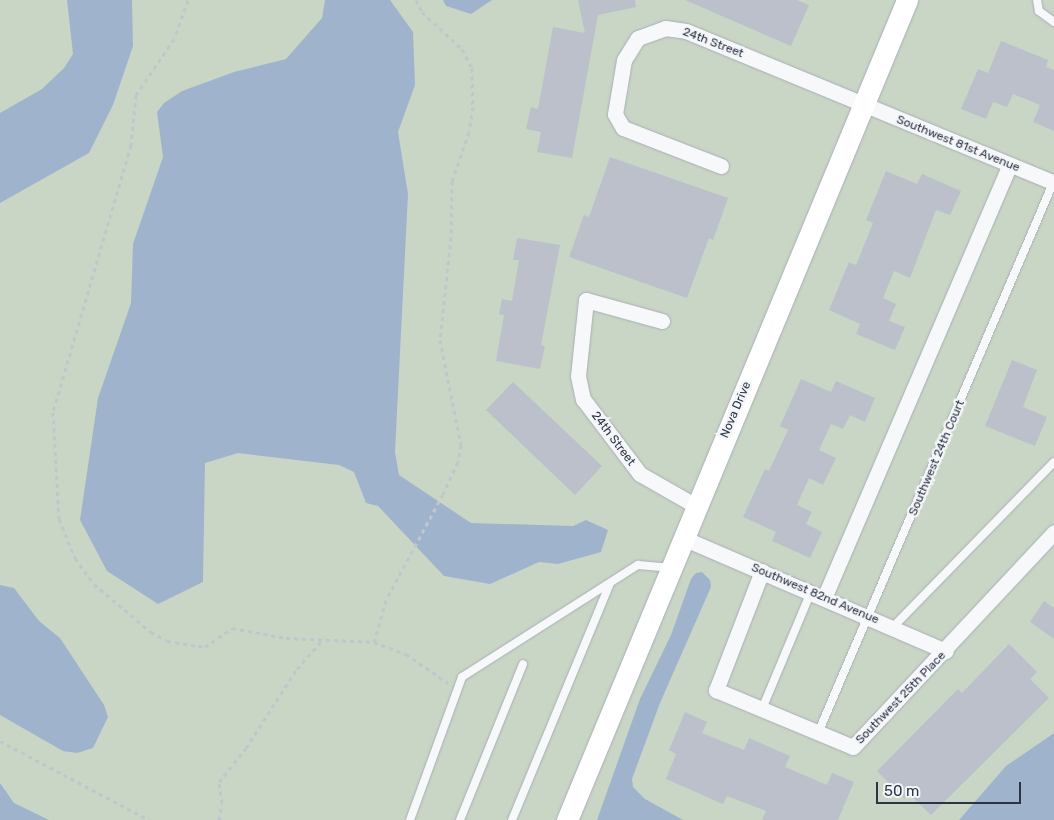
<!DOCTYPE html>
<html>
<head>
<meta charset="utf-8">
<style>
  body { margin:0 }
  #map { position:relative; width:1054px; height:820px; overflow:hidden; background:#e4e7ec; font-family:Rubik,sans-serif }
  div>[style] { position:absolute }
  .green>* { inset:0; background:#c9d6c5 }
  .water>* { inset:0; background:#9fb4cc }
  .building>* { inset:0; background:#bbc0ca }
  .path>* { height:3px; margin-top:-1.5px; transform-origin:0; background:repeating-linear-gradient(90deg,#c2c5cb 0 4px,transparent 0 8px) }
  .roads { filter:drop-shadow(0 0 1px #a9aeb7) drop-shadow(0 0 1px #a9aeb7) }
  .lane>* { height:8px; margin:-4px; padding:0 4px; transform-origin:4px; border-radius:4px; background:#f7f8fa }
  .street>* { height:15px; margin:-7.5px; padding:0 7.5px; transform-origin:7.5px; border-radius:7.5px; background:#f7f8fa }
  .secondary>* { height:21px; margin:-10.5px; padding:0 10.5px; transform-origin:10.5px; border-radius:10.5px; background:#fff }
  span { translate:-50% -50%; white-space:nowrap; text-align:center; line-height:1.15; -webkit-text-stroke:5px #f4f6f9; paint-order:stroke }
  .street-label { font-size:12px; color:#2b3445 }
  .scale { position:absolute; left:876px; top:782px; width:145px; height:22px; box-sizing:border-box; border:2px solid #2b3445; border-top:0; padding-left:6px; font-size:15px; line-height:18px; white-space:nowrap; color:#2b3445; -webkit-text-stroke:4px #f4f6f9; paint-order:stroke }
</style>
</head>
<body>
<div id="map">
  <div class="green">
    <i style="clip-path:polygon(0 0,1054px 0,1054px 820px,0 820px)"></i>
  </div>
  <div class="water">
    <i style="clip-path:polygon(67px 0,132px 0,133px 46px,113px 105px,89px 153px,0 203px,0 113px,42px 89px,64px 68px,73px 54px)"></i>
    <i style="clip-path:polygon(325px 0,390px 0,413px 32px,415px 85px,398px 132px,408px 194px,395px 452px,399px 475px,471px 523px,573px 526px,586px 520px,608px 530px,601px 552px,558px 564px,539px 562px,490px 584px,444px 576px,378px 506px,366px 503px,354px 472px,339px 465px,238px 453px,205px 463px,203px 582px,158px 604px,107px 571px,80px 520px,98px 398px,131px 303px,133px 244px,163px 157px,157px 112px,164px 103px,182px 91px,234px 72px,286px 59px,322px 18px)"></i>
    <i style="clip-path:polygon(443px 0,492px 0,471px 14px,446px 6px)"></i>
    <i style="clip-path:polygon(702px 572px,710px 580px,711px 587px,660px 703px,632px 779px,633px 787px,645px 799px,683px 820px,597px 820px,640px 699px,671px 635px,691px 579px,696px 573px)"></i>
    <i style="clip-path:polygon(0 585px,14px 588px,39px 621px,60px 638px,104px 705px,108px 717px,93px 748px,77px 753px,63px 751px,0 715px)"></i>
    <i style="clip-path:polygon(1054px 733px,1054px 820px,959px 820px,1006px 766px)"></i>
    <i style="clip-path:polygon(0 783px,14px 803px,49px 820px,0 820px)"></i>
  </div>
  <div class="building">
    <i style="clip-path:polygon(578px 0,635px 0,636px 7px,598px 15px,572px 158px,537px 152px,541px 132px,526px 129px,531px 107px,538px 109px,553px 27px,585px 33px)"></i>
    <i style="clip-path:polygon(685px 0,797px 0,809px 5px,791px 46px)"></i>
    <i style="clip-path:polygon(1001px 41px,1048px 60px,1046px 67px,1054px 70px,1054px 131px,1033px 122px,1040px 105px,1013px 94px,1007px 107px,993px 102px,986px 119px,961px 109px,978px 69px,988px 73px)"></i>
    <i style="clip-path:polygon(610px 157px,728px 198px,713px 240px,709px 238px,687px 298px,569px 257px,584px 215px,589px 217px)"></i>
    <i style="clip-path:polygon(886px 171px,917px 184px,922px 174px,961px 191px,950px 215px,936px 210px,910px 278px,894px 271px,883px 298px,896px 304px,889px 321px,905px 327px,895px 350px,856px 334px,860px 324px,829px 310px,849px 262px,856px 265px,873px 223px,866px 220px)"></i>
    <i style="clip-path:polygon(517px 238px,560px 245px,541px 345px,545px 346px,540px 369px,496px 361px,504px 315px,499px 314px,502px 299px,512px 301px,519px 260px,513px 260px)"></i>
    <i style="clip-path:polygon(1012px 360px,1037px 370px,1023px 407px,1047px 417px,1035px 446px,985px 426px)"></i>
    <i style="clip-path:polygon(801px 379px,831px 392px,836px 381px,875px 398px,865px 422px,850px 415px,843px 429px,831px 424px,819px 450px,836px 458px,823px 485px,809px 478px,797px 505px,812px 512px,806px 524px,822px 532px,810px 558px,772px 541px,776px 532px,743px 517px,765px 469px,769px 471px,788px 430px,780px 426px)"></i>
    <i style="clip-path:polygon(513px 382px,602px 466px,575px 495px,486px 410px)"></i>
    <i style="clip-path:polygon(1044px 601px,1054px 608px,1054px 639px,1030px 622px)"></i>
    <i style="clip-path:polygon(1009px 644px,1037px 672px,1030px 679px,1049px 698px,931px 815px,909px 794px,905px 799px,877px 771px,958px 689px,962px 693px)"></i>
    <i style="clip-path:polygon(685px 712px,707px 722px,702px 733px,744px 750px,749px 738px,790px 756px,785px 767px,827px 785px,832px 773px,854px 782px,838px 820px,762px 820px,766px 811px,727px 796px,723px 804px,666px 779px,676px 754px,669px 750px)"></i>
  </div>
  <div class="path">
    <i style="left:188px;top:0;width:41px;rotate:109.7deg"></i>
    <i style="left:174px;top:39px;width:68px;rotate:124.2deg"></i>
    <i style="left:136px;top:95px;width:50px;rotate:95.7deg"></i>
    <i style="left:131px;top:145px;width:278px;rotate:106.3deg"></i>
    <i style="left:53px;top:412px;width:107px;rotate:86.8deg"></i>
    <i style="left:59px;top:519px;width:42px;rotate:67.7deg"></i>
    <i style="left:75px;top:558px;width:32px;rotate:54deg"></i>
    <i style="left:94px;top:584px;width:75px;rotate:40.1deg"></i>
    <i style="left:151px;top:632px;width:18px;rotate:29deg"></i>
    <i style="left:167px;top:641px;width:38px;rotate:9deg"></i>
    <i style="left:205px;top:647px;width:33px;rotate:-35deg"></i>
    <i style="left:232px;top:628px;width:55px;rotate:10.5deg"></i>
    <i style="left:286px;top:638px;width:88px;rotate:2.6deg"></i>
    <i style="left:416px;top:0;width:13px;rotate:63deg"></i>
    <i style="left:422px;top:12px;width:54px;rotate:42.8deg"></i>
    <i style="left:462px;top:49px;width:21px;rotate:62deg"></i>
    <i style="left:472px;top:68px;width:39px;rotate:89deg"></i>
    <i style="left:473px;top:107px;width:25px;rotate:99deg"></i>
    <i style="left:469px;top:132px;width:52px;rotate:109.1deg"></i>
    <i style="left:452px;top:181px;width:56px;rotate:91deg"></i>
    <i style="left:451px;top:237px;width:104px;rotate:96.1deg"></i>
    <i style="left:440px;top:340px;width:107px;rotate:78.7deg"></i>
    <i style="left:461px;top:445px;width:17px;rotate:100deg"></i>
    <i style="left:458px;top:462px;width:35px;rotate:115deg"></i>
    <i style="left:443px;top:494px;width:120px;rotate:118.3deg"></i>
    <i style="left:386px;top:600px;width:44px;rotate:105.9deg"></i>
    <i style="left:374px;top:642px;width:34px;rotate:21deg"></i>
    <i style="left:406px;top:654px;width:51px;rotate:34.6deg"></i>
    <i style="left:0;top:741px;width:169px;rotate:27.9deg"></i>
    <i style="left:219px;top:820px;width:17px;rotate:-80deg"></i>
    <i style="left:222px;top:803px;width:21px;rotate:-98deg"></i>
    <i style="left:219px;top:782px;width:43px;rotate:-51.5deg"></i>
    <i style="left:246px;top:748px;width:94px;rotate:-57.2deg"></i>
    <i style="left:297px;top:669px;width:37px;rotate:-49deg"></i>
  </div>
  <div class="roads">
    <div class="lane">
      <i style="left:1037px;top:0;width:11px;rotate:80deg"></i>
      <i style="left:1039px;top:11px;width:19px;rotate:36deg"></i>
      <i style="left:892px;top:628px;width:232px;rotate:-45.7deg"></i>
      <i style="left:762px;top:709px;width:127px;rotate:-67.3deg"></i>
      <i style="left:818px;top:733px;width:598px;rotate:-66.86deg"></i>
      <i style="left:410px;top:820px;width:152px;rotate:-70deg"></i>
      <i style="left:462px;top:677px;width:209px;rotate:-32.5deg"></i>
      <i style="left:638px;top:565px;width:32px;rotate:5deg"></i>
      <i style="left:460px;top:820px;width:168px;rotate:-68deg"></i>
      <i style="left:512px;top:820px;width:256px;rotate:-67.5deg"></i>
    </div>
    <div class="street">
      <i style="left:721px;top:166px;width:105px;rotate:-158.8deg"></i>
      <i style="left:623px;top:128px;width:16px;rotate:-120deg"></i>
      <i style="left:615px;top:114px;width:55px;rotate:-80.5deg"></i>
      <i style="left:624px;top:60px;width:26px;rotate:-58deg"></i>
      <i style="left:638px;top:38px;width:29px;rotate:-20deg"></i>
      <i style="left:665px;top:28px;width:21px;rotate:8deg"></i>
      <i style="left:686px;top:31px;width:398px;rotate:22.4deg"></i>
      <i style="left:662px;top:321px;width:79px;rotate:-164.6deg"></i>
      <i style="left:586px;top:300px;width:76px;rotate:96deg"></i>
      <i style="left:578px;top:376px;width:24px;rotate:78deg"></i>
      <i style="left:583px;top:399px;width:94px;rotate:52.8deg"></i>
      <i style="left:640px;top:474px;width:64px;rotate:29.7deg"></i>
      <i style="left:683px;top:538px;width:286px;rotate:23.3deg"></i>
      <i style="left:762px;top:571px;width:128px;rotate:111.1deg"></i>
      <i style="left:716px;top:690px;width:148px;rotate:22.6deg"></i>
      <i style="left:853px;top:747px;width:294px;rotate:-46.9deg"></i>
      <i style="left:824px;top:598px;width:471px;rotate:-66.8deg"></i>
    </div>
    <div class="secondary">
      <i style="left:567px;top:820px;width:888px;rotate:-67.48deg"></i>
    </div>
  </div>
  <div class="street-label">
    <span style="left:713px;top:43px;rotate:21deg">24th Street</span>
    <span style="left:958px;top:144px;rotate:22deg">Southwest 81st Avenue</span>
    <span style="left:736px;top:410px;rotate:-67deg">Nova Drive</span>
    <span style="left:613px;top:439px;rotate:53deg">24th Street</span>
    <span style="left:937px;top:458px;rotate:-67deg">Southwest 24th Court</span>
    <span style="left:815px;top:594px;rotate:23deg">Southwest 82nd Avenue</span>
    <span style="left:901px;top:698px;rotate:-46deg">Southwest 25th Place</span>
  </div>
  <div class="scale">50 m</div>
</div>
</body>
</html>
